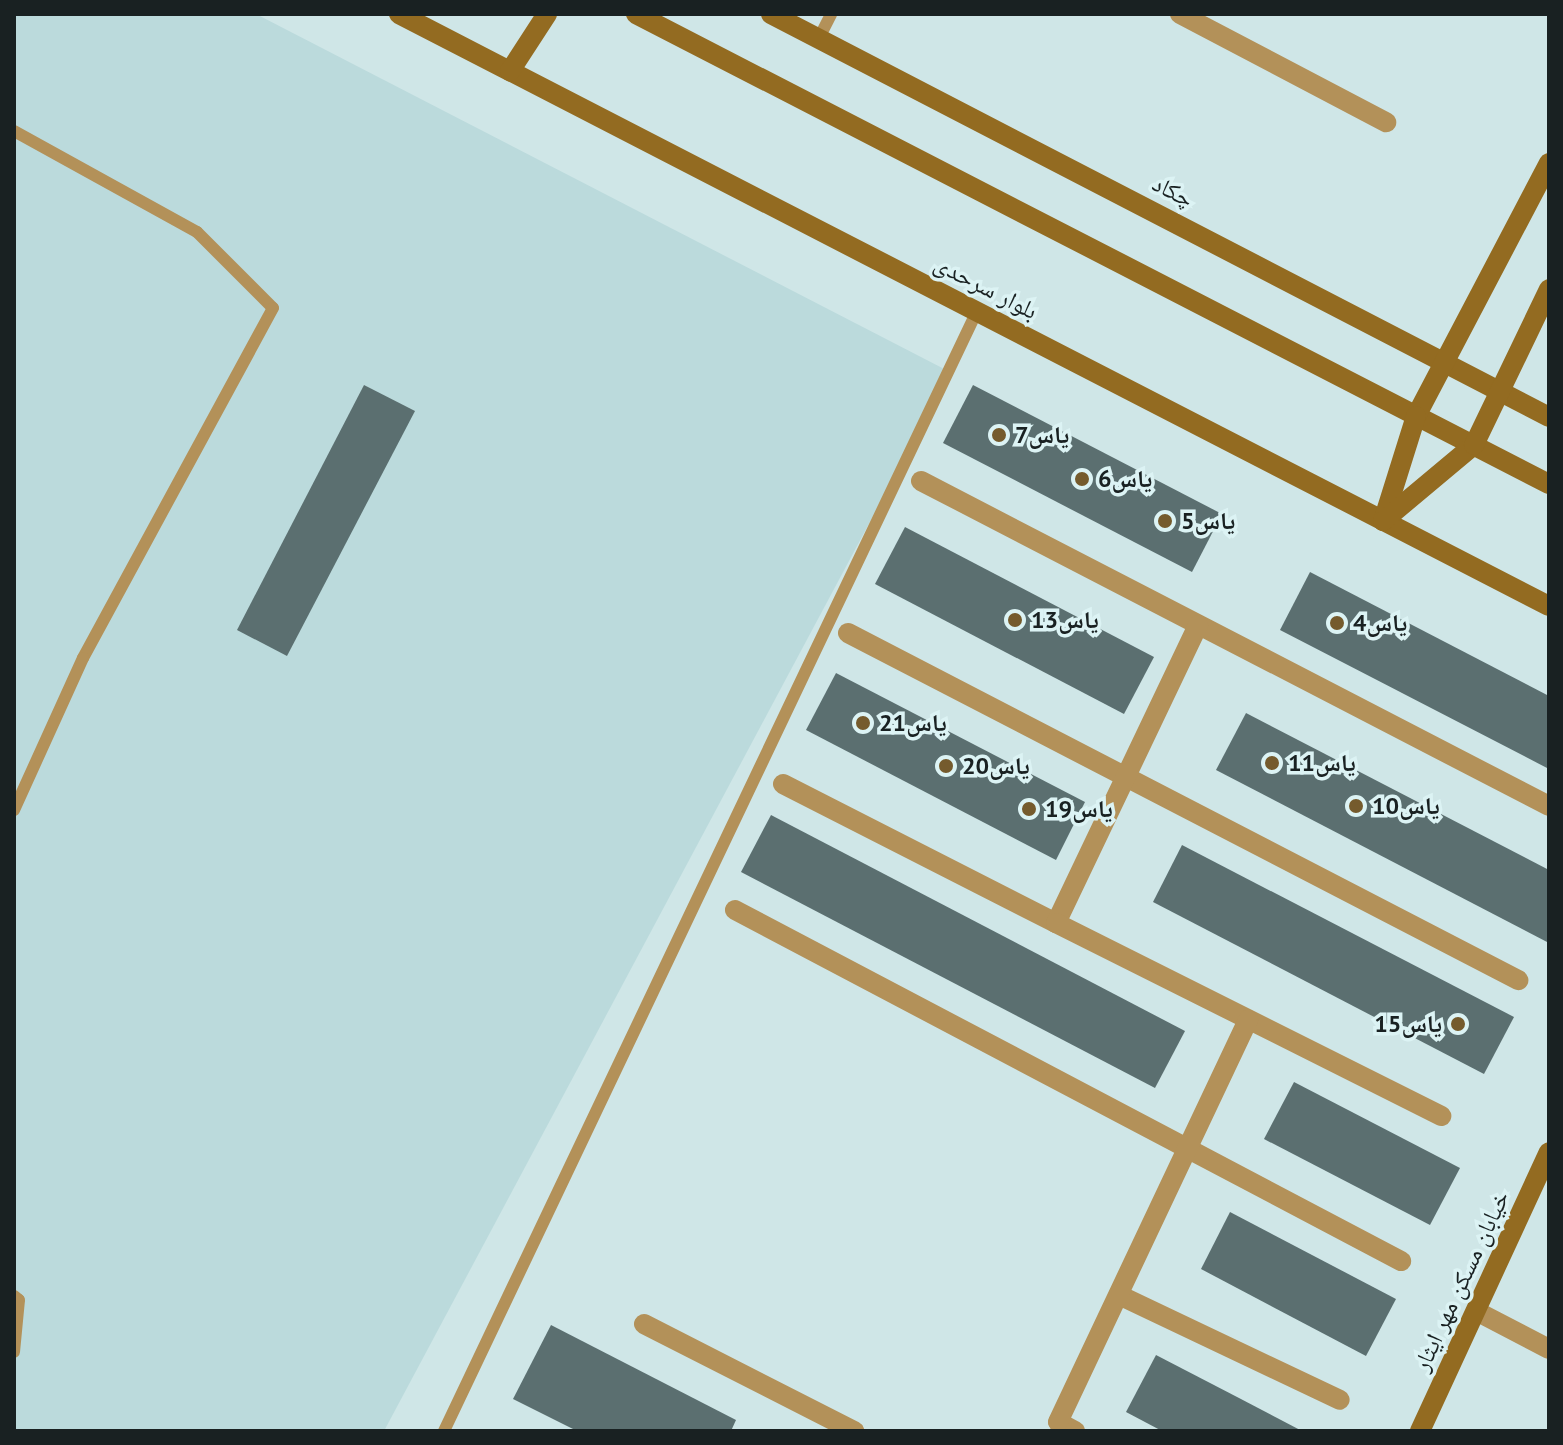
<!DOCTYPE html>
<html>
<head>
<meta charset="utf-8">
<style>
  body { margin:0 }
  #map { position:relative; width:1563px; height:1445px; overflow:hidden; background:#cfe6e7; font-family:"PT Sans","Noto Naskh Arabic",sans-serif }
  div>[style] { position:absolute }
  .built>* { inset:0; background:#bbdadc }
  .building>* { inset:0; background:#5b6f70 }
  .lane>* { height:12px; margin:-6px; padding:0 6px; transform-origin:6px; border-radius:6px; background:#b39159 }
  .street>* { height:20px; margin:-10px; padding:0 10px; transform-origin:10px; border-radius:10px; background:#b39159 }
  .secondary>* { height:20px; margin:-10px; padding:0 10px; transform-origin:10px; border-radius:10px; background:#936b21 }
  .dots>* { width:22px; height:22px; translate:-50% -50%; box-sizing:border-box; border:4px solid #dcf3f4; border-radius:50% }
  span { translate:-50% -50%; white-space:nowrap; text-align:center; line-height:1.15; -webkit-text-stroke:7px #dcf3f4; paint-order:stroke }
  .street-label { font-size:24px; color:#192122 }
  .poi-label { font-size:24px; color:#192122; font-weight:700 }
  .left { translate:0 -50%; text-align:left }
  .right { translate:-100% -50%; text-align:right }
  .frame { position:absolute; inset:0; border:16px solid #192122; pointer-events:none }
</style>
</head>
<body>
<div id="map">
  <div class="built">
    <i style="clip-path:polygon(14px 14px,256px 14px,950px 372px,384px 1431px,14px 1431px)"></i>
  </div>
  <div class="building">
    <i style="clip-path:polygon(364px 385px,415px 411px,287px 656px,237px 630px)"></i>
    <i style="clip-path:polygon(973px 385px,1222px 514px,1192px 572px,943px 443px)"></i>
    <i style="clip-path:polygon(905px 527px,1154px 657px,1124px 714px,875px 584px)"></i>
    <i style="clip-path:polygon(1310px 572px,1549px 696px,1549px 769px,1280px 630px)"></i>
    <i style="clip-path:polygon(836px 673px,1085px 802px,1056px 860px,806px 730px)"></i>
    <i style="clip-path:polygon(1246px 713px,1549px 870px,1549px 943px,1216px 770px)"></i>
    <i style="clip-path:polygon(771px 815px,1185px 1031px,1155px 1088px,741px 872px)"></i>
    <i style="clip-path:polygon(1182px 845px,1514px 1017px,1484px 1074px,1153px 902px)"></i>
    <i style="clip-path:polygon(1294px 1082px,1460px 1168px,1430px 1225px,1264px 1139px)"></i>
    <i style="clip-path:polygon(1230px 1212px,1396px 1299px,1366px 1356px,1201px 1269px)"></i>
    <i style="clip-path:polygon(551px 1325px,736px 1420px,731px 1431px,577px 1431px,513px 1399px)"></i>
    <i style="clip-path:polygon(1156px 1355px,1239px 1398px,1302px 1431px,1162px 1431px,1126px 1412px)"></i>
  </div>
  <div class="lane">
    <i style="left:819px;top:38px;width:27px;rotate:-63deg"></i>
    <i style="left:14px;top:131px;width:209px;rotate:28.9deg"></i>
    <i style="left:197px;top:232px;width:107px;rotate:45deg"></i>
    <i style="left:273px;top:308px;width:398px;rotate:118.5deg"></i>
    <i style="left:83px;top:658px;width:167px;rotate:114.4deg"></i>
    <i style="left:14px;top:1296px;width:6px;rotate:39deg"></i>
    <i style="left:19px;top:1300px;width:52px;rotate:95.5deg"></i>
    <i style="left:444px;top:1431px;width:1240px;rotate:-64.55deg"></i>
  </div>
  <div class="street">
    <i style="left:1180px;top:14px;width:233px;rotate:27.7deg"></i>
    <i style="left:921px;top:481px;width:707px;rotate:27.36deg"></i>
    <i style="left:848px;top:633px;width:755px;rotate:27.38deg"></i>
    <i style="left:783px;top:784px;width:306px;rotate:27deg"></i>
    <i style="left:1056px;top:923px;width:330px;rotate:-64.5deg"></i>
    <i style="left:735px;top:910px;width:753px;rotate:27.79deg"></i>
    <i style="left:1056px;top:923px;width:431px;rotate:26.6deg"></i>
    <i style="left:1121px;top:1296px;width:242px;rotate:25.4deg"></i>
    <i style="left:1476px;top:1311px;width:82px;rotate:27.5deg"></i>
    <i style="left:644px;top:1324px;width:236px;rotate:27deg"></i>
    <i style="left:1075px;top:1431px;width:19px;rotate:-152deg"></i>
    <i style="left:1058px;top:1422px;width:445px;rotate:-64.7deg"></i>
  </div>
  <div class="secondary">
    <i style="left:399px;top:14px;width:1293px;rotate:27.24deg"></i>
    <i style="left:636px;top:14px;width:1027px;rotate:27.24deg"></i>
    <i style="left:771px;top:14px;width:876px;rotate:27.38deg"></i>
    <i style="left:510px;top:71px;width:68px;rotate:-57deg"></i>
    <i style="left:1549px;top:163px;width:286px;rotate:117.7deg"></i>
    <i style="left:1416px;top:416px;width:110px;rotate:107.4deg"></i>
    <i style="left:1383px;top:521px;width:119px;rotate:-39.9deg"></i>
    <i style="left:1474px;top:445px;width:173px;rotate:-64.3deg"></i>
    <i style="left:1420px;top:1431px;width:307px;rotate:-65.2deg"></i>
  </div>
  <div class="dots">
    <i style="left:999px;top:435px;background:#755b2d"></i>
    <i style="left:1082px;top:479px;background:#755b2d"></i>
    <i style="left:1165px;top:521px;background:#755b2d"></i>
    <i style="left:1015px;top:620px;background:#755b2d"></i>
    <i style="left:1337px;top:623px;background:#755b2d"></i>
    <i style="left:863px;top:723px;background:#755b2d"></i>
    <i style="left:1272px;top:763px;background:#755b2d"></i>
    <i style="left:946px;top:766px;background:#755b2d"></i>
    <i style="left:1356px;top:806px;background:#755b2d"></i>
    <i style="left:1029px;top:809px;background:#755b2d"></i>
    <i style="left:1458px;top:1024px;background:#755b2d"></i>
  </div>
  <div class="street-label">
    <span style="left:1173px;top:191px;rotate:27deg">چکاد</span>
    <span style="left:986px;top:287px;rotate:27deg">بلوار سرحدی</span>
    <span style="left:1461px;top:1281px;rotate:-65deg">خیابان مسکن مهر ایثار</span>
  </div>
  <div class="poi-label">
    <span class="left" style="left:1015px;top:435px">یاس7</span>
    <span class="left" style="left:1098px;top:479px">یاس6</span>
    <span class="left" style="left:1181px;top:521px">یاس5</span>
    <span class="left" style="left:1031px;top:620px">یاس13</span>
    <span class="left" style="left:1353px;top:623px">یاس4</span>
    <span class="left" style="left:879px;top:723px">یاس21</span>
    <span class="left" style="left:1288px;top:763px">یاس11</span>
    <span class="left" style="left:962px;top:766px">یاس20</span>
    <span class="left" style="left:1372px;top:806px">یاس10</span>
    <span class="left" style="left:1045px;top:809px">یاس19</span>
    <span class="right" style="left:1442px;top:1024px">یاس15</span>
  </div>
  <div class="frame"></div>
</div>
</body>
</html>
